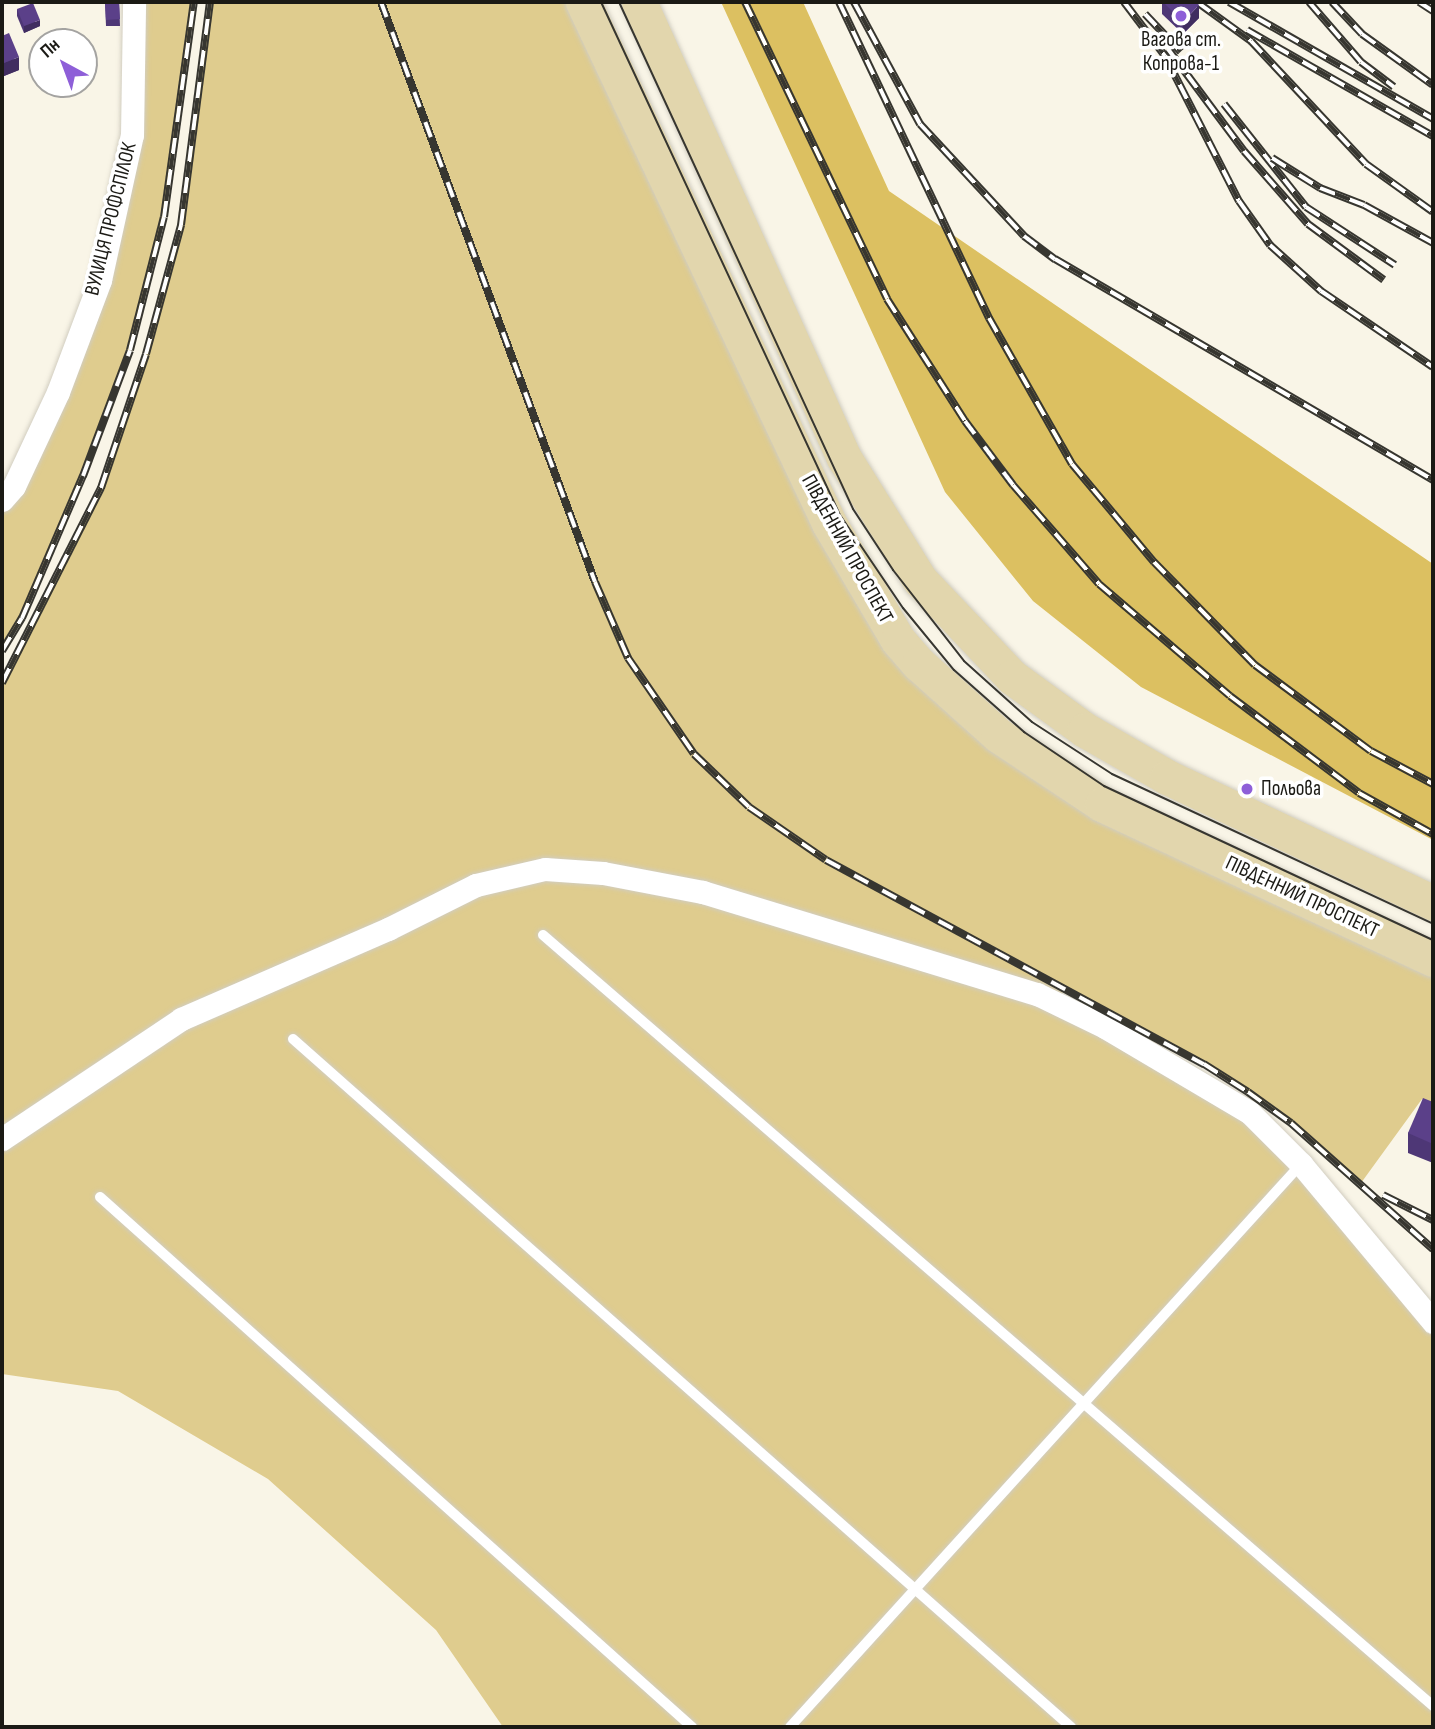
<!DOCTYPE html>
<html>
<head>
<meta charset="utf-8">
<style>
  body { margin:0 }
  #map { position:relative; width:1435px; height:1729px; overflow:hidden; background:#f9f5e7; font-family:"Sofia Sans Condensed",sans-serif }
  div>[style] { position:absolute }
  .green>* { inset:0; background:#dfcc8e }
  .forest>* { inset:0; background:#dcc061 }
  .roads { filter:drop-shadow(0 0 2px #d1cdc0) drop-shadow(0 0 2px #d1cdc0) }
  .lane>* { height:10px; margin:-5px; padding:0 5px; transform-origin:5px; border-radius:5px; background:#fff }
  .street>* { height:23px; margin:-11.5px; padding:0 11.5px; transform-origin:11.5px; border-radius:11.5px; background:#fff }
  .primary>* { height:35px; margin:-17.5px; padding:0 17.5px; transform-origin:17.5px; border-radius:17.5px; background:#e2d6ad }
  .tram>* { height:2px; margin:-1px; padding:0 1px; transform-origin:1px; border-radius:1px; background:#373630 }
  .rail>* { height:8px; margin-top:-4px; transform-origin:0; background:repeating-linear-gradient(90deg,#fff 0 16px,#373630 0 32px); box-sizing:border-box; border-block:2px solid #373630 }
  .wall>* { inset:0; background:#4e3776 }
  .shaded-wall>* { inset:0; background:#402d60 }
  .building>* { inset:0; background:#5b4089 }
  .dots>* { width:19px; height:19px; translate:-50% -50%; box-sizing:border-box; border:4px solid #fff; border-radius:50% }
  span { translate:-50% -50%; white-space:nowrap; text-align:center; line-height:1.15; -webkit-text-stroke:7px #fff; paint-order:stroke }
  .poi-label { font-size:21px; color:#1b1a15 }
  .left { translate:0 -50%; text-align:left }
  .street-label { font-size:21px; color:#1b1a15 }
  .frame { position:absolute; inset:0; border:4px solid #1b1a15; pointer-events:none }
  .north { position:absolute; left:28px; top:28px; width:70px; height:70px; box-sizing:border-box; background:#fff; border:2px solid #a4a3a1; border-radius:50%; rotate:319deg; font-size:19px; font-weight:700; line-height:28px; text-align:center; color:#1b1a15 }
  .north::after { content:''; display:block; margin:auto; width:24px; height:32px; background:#8e5fd8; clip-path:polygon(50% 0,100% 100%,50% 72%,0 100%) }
</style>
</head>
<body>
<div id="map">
  <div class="green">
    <i style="clip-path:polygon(134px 2px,194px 2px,164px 217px,130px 350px,83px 476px,22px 618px,2px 651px,2px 500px,58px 392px,132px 135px)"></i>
    <i style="clip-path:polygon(210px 2px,583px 2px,861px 583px,998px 735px,1433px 959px,1433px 1103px,1422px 1099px,1361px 1183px,1291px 1123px,1204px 1064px,1064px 990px,1057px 1001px,1249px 1112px,1433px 1322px,1433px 1727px,503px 1727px,436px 1630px,268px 1479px,118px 1391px,2px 1374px,2px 683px,101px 488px,146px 354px,181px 225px)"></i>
  </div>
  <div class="forest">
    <i style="clip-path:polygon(721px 2px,803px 2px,889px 191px,1433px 564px,1433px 840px,1141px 687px,1033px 601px,945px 492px)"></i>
  </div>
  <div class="roads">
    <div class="lane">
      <i style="left:543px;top:935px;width:1178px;rotate:40.9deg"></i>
      <i style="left:293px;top:1039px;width:1039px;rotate:41.49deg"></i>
      <i style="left:100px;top:1197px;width:795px;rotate:41.84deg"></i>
      <i style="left:790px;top:1727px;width:760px;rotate:-47.77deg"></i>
    </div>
    <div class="street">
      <i style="left:2px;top:500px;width:18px;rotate:-49deg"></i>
      <i style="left:14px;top:486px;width:104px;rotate:-64.9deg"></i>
      <i style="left:58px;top:392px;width:120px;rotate:-69.4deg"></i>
      <i style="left:100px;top:280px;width:148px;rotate:-77.6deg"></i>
      <i style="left:132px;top:135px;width:133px;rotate:-89.1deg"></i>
      <i style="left:2px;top:1139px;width:216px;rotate:-33.8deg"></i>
      <i style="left:181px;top:1019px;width:226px;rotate:-23.5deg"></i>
      <i style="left:388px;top:929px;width:98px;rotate:-26.6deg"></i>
      <i style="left:476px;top:885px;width:71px;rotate:-13.1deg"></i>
      <i style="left:545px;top:869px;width:58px;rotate:3.9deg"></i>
      <i style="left:603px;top:873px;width:102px;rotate:10.8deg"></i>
      <i style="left:703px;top:892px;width:349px;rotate:17deg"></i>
      <i style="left:1037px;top:994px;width:76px;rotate:25.9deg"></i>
      <i style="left:1105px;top:1027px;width:167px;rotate:30.6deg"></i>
      <i style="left:1249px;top:1112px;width:74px;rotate:45deg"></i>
      <i style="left:1301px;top:1164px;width:206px;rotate:50.1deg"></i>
    </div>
    <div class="primary">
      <i style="left:583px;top:2px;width:576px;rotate:64.72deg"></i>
      <i style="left:829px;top:523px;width:136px;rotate:59.5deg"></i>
      <i style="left:898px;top:640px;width:32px;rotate:49deg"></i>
      <i style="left:919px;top:664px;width:106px;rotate:41.9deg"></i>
      <i style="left:998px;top:735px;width:125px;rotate:33.6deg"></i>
      <i style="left:1102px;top:804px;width:365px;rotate:25.1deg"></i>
      <i style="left:639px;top:2px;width:500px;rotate:65.8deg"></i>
      <i style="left:844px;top:458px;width:144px;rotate:58.1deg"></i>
      <i style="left:920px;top:580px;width:134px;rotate:46.5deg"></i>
      <i style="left:1012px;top:677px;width:90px;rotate:36deg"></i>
      <i style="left:1085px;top:730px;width:95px;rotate:29.8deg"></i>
      <i style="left:1167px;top:777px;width:294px;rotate:25.3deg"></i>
    </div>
  </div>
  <div class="tram">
    <i style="left:601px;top:2px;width:566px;rotate:65.02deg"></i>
    <i style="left:840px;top:515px;width:112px;rotate:55.9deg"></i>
    <i style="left:903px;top:608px;width:80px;rotate:50.6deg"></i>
    <i style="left:954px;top:670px;width:94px;rotate:41.5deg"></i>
    <i style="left:1024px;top:732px;width:97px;rotate:34deg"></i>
    <i style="left:1104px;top:786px;width:363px;rotate:25.1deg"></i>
    <i style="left:619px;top:2px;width:558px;rotate:65.22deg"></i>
    <i style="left:853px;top:509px;width:73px;rotate:56.7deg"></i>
    <i style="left:893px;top:570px;width:115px;rotate:52deg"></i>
    <i style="left:964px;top:661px;width:91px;rotate:41.9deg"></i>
    <i style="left:1032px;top:722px;width:95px;rotate:33deg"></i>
    <i style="left:1112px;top:774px;width:354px;rotate:25deg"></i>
  </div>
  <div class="rail">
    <i style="left:381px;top:2px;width:618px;rotate:69.75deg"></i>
    <i style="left:595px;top:582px;width:83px;rotate:66.5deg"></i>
    <i style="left:628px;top:658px;width:116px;rotate:55.5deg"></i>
    <i style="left:694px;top:754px;width:76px;rotate:43.9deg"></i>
    <i style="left:749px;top:807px;width:93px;rotate:34.5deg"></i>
    <i style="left:826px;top:860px;width:430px;rotate:28.4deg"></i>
    <i style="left:1204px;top:1064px;width:52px;rotate:32.5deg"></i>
    <i style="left:1248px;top:1092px;width:53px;rotate:35.8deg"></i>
    <i style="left:1291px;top:1123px;width:190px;rotate:41.6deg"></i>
    <i style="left:745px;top:2px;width:329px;rotate:64.4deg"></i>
    <i style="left:887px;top:299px;width:145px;rotate:57.4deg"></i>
    <i style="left:965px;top:421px;width:80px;rotate:53.1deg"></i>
    <i style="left:1013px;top:485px;width:131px;rotate:49deg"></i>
    <i style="left:1099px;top:584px;width:172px;rotate:40.5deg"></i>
    <i style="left:1230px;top:696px;width:161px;rotate:36.9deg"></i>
    <i style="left:1359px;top:793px;width:85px;rotate:29deg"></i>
    <i style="left:839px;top:2px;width:350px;rotate:64.6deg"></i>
    <i style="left:989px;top:318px;width:168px;rotate:60.4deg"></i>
    <i style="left:1072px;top:464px;width:128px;rotate:50.1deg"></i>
    <i style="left:1154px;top:562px;width:144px;rotate:45.6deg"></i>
    <i style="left:1255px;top:665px;width:144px;rotate:36.6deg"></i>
    <i style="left:1371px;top:751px;width:70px;rotate:28deg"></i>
    <i style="left:854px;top:2px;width:139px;rotate:61.6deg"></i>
    <i style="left:920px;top:124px;width:153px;rotate:47.1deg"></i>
    <i style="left:1024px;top:236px;width:39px;rotate:37deg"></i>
    <i style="left:1055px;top:259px;width:438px;rotate:30.3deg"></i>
    <i style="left:1124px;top:2px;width:68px;rotate:52.8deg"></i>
    <i style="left:1165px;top:56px;width:163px;rotate:63deg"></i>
    <i style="left:1239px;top:201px;width:54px;rotate:54.8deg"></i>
    <i style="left:1270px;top:245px;width:69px;rotate:42deg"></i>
    <i style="left:1321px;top:291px;width:135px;rotate:34.2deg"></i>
    <i style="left:1197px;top:2px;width:67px;rotate:35.8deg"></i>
    <i style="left:1251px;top:41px;width:168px;rotate:46.9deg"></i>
    <i style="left:1366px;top:164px;width:82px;rotate:35.6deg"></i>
    <i style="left:1229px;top:2px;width:235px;rotate:29.8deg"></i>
    <i style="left:1309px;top:2px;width:79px;rotate:49.1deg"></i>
    <i style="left:1361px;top:62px;width:41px;rotate:37.1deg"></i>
    <i style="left:1332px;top:2px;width:44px;rotate:46.8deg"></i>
    <i style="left:1362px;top:34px;width:87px;rotate:35.7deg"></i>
    <i style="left:1419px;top:2px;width:17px;rotate:33deg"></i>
    <i style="left:1145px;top:14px;width:52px;rotate:46.5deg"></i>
    <i style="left:1247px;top:30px;width:214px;rotate:29.7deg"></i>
    <i style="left:1168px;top:49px;width:127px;rotate:53.3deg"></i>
    <i style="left:1244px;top:151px;width:97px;rotate:48.8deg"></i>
    <i style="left:1308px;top:224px;width:94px;rotate:36.4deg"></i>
    <i style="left:1224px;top:104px;width:132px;rotate:51.5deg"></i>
    <i style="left:1306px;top:207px;width:106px;rotate:33.1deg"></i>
    <i style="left:1272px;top:158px;width:57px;rotate:32deg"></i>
    <i style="left:1320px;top:188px;width:47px;rotate:21.1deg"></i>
    <i style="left:1364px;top:205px;width:79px;rotate:28.8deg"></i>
    <i style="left:2px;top:651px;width:39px;rotate:-59deg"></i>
    <i style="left:22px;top:618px;width:155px;rotate:-66.8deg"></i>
    <i style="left:83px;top:476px;width:134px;rotate:-69.5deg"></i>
    <i style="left:130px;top:350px;width:137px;rotate:-75.7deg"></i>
    <i style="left:164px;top:217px;width:217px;rotate:-82.1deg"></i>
    <i style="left:2px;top:683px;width:219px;rotate:-63.1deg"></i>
    <i style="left:101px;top:488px;width:141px;rotate:-71.4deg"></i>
    <i style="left:146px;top:354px;width:134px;rotate:-74.8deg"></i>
    <i style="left:181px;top:225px;width:225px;rotate:-82.6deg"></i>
    <i style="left:1383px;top:1195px;width:56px;rotate:26.6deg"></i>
  </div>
  <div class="wall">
    <i style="clip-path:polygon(105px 2px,119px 2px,120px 26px,106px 26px)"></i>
    <i style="clip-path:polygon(1162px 2px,1199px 18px,1183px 34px,1162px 14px)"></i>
    <i style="clip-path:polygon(17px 9px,40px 26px,24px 33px,17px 16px)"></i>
    <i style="clip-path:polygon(2px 36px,19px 70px,4px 76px,2px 71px)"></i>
    <i style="clip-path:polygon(1433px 1102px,1433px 1163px,1408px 1153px,1408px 1133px)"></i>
  </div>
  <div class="shaded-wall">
    <i style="clip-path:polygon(1199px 5px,1199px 18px,1183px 34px,1183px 22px)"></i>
    <i style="clip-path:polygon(40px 20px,40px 26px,24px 33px,24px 26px)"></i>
    <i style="clip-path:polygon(19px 57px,19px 70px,4px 76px,4px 63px)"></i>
  </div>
  <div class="building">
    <i style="clip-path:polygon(105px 2px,119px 2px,120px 19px,106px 20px)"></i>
    <i style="clip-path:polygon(1163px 2px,1196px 2px,1199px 5px,1183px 22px)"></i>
    <i style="clip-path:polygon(33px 3px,40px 20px,24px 26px,17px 9px)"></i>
    <i style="clip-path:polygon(9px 33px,19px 57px,4px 63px,2px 58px,2px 36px)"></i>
    <i style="clip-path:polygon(1423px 1098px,1433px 1102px,1433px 1144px,1408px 1133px)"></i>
  </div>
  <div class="dots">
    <i style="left:1181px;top:16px;background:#8e5fd8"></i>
    <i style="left:1247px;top:789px;background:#8e5fd8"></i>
  </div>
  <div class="poi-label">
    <span style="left:1181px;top:52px">Вагова ст.<br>Копрова-1</span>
    <span class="left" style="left:1261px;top:789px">Польова</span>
  </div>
  <div class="street-label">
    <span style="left:111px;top:219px;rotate:-76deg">ВУЛИЦЯ ПРОФСПІЛОК</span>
    <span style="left:847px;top:549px;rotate:61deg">ПІВДЕННИЙ ПРОСПЕКТ</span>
    <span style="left:1302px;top:897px;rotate:25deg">ПІВДЕННИЙ ПРОСПЕКТ</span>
  </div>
  <div class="frame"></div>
  <div class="north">Пн</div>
</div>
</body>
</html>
